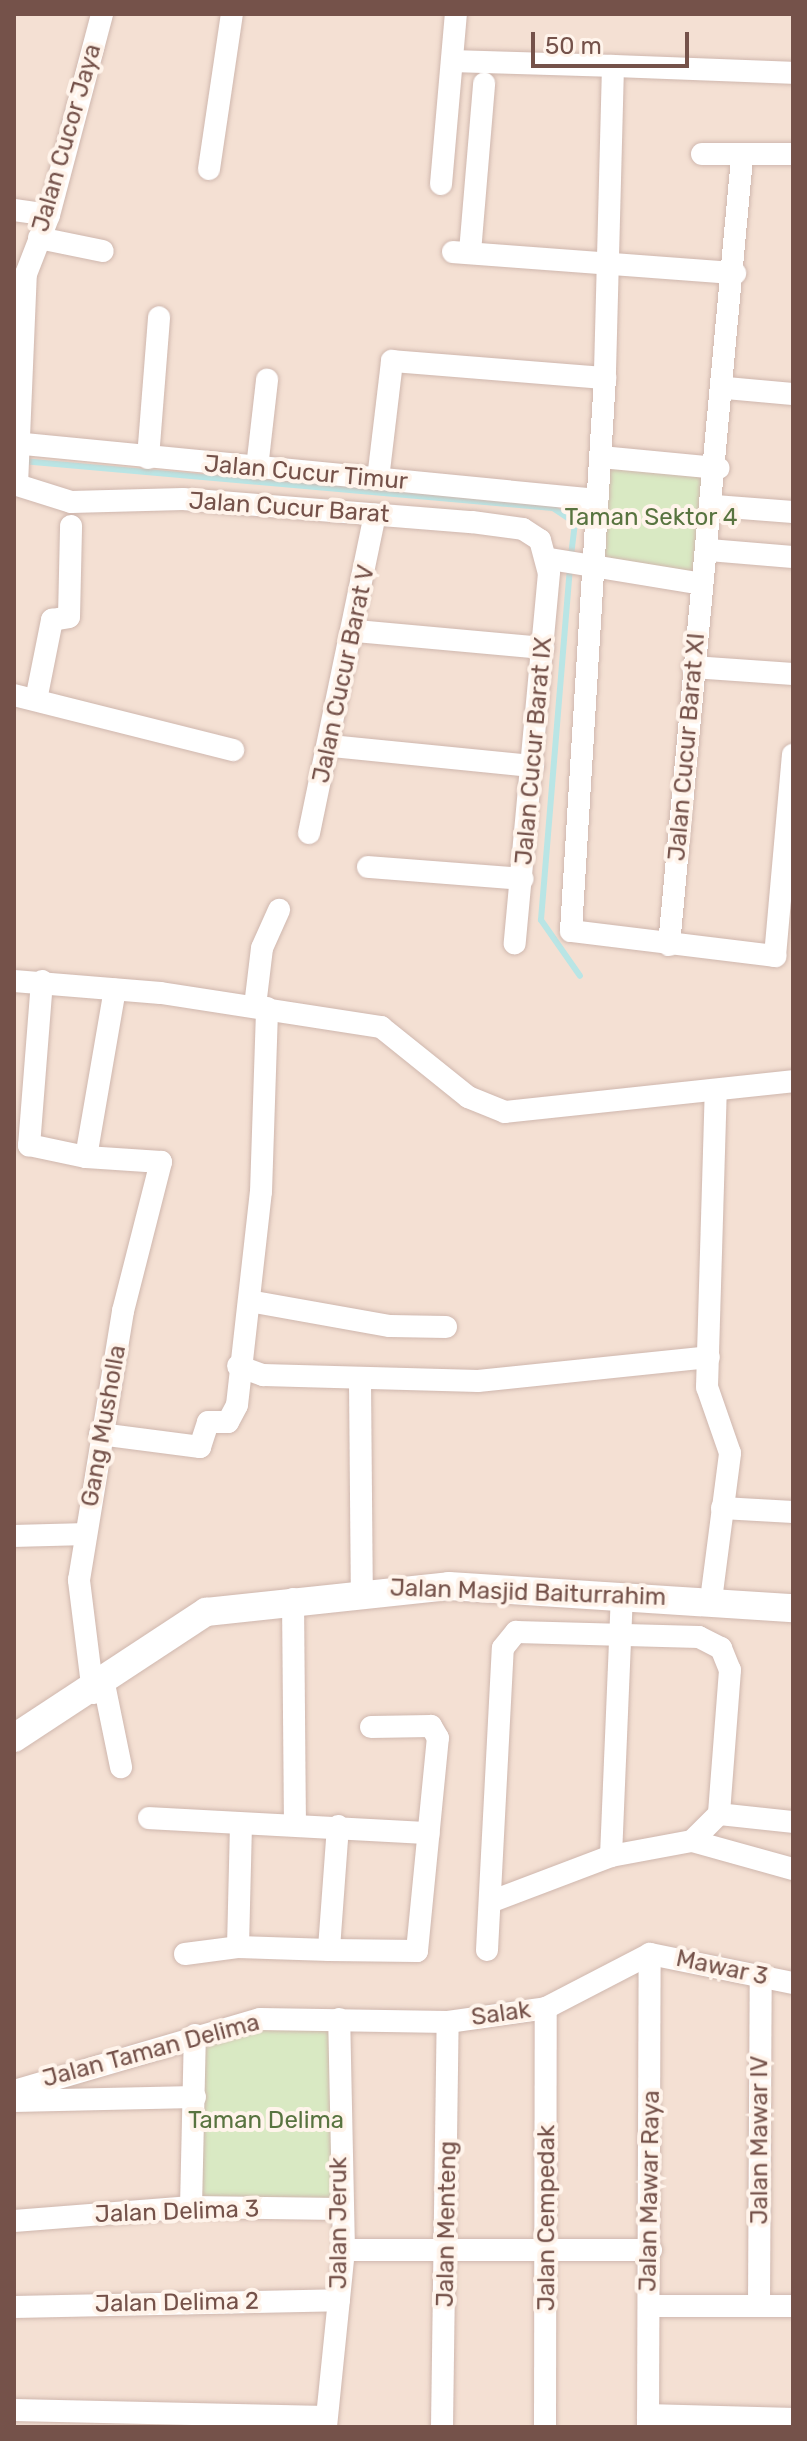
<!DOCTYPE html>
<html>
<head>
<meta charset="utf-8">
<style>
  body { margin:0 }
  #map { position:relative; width:807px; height:2441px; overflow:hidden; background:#fcefe5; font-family:Rubik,sans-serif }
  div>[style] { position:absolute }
  .residential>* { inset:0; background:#f4e0d3 }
  .green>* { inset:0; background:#d9e9c3 }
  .stream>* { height:6px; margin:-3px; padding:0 3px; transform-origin:3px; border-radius:3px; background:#b9e5e5 }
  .roads { filter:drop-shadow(0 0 2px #cfb7ae) drop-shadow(0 0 2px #cfb7ae) }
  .minor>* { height:22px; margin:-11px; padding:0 11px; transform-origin:11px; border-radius:11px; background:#fff }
  .tertiary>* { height:28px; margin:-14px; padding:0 14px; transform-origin:14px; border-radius:14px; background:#fff }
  span { translate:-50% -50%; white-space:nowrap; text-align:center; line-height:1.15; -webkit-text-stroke:8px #fff4eb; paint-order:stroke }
  .street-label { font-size:24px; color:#75524a }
  .park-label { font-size:24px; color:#587440 }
  .frame { position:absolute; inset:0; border:16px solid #75524a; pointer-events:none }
  .scale { position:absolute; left:531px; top:32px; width:158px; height:36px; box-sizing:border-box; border:4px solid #75524a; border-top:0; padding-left:10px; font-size:24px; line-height:28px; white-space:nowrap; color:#75524a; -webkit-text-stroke:6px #fff4eb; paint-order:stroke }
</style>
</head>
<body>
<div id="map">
  <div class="residential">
    <i style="clip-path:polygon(14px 14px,793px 14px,793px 2427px,14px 2427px)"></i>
  </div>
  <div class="green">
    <i style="clip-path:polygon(600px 460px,719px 470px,709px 578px,589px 565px)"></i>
    <i style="clip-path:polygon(339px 2019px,340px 2209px,191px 2207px,195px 2035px)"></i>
  </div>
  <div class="stream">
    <i style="left:22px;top:461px;width:533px;rotate:5.06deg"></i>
    <i style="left:553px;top:508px;width:27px;rotate:34deg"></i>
    <i style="left:575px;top:523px;width:33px;rotate:97deg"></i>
    <i style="left:570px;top:567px;width:354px;rotate:94.7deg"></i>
    <i style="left:541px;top:920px;width:68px;rotate:55.1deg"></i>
  </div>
  <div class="roads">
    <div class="minor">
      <i style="left:454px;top:61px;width:159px;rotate:1.8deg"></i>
      <i style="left:613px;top:66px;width:312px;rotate:91.5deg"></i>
      <i style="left:605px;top:378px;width:554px;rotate:93.52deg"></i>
      <i style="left:571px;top:931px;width:206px;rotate:7deg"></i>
      <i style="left:775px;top:956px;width:202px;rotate:-84.9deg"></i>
      <i style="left:613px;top:66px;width:180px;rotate:2.2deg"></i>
      <i style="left:702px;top:154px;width:91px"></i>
      <i style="left:209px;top:169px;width:157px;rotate:-81.6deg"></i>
      <i style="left:441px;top:184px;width:171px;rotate:-85deg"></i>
      <i style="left:14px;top:210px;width:35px;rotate:8deg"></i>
      <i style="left:39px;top:238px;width:65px;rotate:11.5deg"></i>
      <i style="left:453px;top:252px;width:283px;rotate:4.3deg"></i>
      <i style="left:470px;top:252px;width:169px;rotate:-85.2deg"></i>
      <i style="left:726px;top:388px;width:67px;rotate:5.1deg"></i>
      <i style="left:14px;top:443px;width:586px;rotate:5.58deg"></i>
      <i style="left:601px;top:457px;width:118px;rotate:5.4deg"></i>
      <i style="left:148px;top:458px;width:141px;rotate:-85.5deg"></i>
      <i style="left:257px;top:468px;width:89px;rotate:-83.5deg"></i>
      <i style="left:378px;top:479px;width:119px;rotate:-83.2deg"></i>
      <i style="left:392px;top:361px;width:214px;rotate:4.6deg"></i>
      <i style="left:14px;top:484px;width:60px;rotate:17.5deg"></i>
      <i style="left:71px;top:502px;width:112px;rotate:-1.5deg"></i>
      <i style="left:183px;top:499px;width:290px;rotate:4.6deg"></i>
      <i style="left:472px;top:522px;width:51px;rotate:7.8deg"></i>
      <i style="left:523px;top:529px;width:20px;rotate:33deg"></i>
      <i style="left:540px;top:540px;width:34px;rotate:75deg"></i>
      <i style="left:549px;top:573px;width:372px;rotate:95.3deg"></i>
      <i style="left:17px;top:485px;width:211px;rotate:-87.6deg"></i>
      <i style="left:26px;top:274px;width:63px;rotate:-68.7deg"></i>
      <i style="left:49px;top:215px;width:208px;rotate:-75.2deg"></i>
      <i style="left:715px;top:506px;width:78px;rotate:4.4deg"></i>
      <i style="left:709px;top:550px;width:84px;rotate:4.8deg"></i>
      <i style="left:550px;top:559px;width:154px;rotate:9.3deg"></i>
      <i style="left:356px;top:631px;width:188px;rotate:5.2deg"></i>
      <i style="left:693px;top:667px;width:100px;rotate:4deg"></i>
      <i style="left:14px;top:695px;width:226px;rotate:14.1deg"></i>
      <i style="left:36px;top:700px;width:82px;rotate:-78.7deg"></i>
      <i style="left:52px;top:620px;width:17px;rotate:-10deg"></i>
      <i style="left:69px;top:617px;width:91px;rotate:-88.7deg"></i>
      <i style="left:331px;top:746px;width:203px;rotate:5.7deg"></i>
      <i style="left:309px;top:833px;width:325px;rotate:-78.3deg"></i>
      <i style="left:368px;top:867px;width:155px;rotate:4.4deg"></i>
      <i style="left:669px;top:945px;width:790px;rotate:-84.7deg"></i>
      <i style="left:14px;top:981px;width:147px;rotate:4.7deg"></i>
      <i style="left:161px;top:993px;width:223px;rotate:8.8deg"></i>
      <i style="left:381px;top:1027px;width:112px;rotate:38.8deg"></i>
      <i style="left:468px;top:1097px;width:40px;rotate:22deg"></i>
      <i style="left:505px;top:1112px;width:290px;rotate:-6.1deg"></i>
      <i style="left:42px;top:981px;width:165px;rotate:94.5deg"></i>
      <i style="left:29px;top:1145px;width:58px;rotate:11.9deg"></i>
      <i style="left:255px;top:1006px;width:58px;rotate:-83.1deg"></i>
      <i style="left:262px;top:948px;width:42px;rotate:-65.9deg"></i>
      <i style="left:249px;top:1301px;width:143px;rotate:10.1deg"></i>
      <i style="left:390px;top:1326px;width:56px;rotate:1deg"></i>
      <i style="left:238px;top:1366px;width:27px;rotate:20deg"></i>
      <i style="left:263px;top:1375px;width:215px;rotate:1.6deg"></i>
      <i style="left:478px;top:1381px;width:232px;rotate:-5.9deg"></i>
      <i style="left:360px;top:1381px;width:210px;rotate:89.5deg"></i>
      <i style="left:100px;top:1434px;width:101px;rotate:7.4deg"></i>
      <i style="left:200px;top:1447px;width:26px;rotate:-72deg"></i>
      <i style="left:208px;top:1422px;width:20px"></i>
      <i style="left:228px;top:1422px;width:19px;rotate:-62deg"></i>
      <i style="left:237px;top:1405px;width:214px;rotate:-83.6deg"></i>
      <i style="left:261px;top:1192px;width:184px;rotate:-88.1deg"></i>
      <i style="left:722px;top:1508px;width:71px;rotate:3.2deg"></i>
      <i style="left:14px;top:1536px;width:72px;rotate:-1.6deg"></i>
      <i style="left:293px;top:1599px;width:226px;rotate:89.5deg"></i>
      <i style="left:711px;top:1600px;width:148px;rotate:-82.6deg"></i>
      <i style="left:730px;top:1453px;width:70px;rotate:-109.2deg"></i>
      <i style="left:707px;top:1387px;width:296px;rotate:-88.3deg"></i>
      <i style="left:104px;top:1684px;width:85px;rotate:78.4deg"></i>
      <i style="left:93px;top:1693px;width:114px;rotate:-97.1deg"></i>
      <i style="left:79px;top:1580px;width:273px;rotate:-80.7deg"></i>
      <i style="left:123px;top:1311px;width:154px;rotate:-75.7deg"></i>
      <i style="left:161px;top:1162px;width:75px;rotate:-176.2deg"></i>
      <i style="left:86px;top:1157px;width:170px;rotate:-80.2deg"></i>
      <i style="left:719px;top:1814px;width:74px;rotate:6.2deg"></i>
      <i style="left:149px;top:1818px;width:280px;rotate:3.1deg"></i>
      <i style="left:241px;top:1824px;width:123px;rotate:91.4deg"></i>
      <i style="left:238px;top:1947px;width:91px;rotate:1.9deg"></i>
      <i style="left:338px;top:1826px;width:124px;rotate:94.2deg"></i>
      <i style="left:329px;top:1950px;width:88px;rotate:0.7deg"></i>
      <i style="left:417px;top:1951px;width:214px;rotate:-84.4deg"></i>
      <i style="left:438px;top:1738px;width:14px;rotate:-120deg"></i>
      <i style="left:431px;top:1726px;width:60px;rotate:179deg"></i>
      <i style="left:611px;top:1856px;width:261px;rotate:-87.6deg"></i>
      <i style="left:490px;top:1902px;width:129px;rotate:-20.8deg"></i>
      <i style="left:611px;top:1856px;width:82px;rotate:-10.5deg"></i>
      <i style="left:692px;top:1841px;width:105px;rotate:15.5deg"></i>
      <i style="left:487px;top:1950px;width:302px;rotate:-87deg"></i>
      <i style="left:503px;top:1648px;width:21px;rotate:-51deg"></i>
      <i style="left:516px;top:1632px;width:183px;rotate:1.6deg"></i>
      <i style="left:699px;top:1637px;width:25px;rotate:27deg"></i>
      <i style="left:721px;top:1648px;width:24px;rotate:68deg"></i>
      <i style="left:730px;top:1670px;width:144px;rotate:94.4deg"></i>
      <i style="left:719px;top:1814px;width:38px;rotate:135deg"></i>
      <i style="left:185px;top:1954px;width:53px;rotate:-7.5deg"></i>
      <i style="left:650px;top:1954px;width:146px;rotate:11.5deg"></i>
      <i style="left:14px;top:2091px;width:256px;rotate:-16.3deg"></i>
      <i style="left:260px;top:2019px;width:188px;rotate:0.9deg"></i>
      <i style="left:448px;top:2022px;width:99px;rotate:-8.1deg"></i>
      <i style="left:546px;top:2008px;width:117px;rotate:-27.4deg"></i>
      <i style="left:14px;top:2101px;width:181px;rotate:-1.3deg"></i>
      <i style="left:191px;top:2207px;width:172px;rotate:-88.7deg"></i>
      <i style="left:14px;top:2221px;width:178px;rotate:-4.5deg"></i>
      <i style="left:191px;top:2207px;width:149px;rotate:0.8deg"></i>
      <i style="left:344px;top:2250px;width:307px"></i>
      <i style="left:649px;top:2306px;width:144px"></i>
      <i style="left:759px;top:2306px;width:331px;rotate:-89.7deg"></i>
      <i style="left:14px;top:2307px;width:325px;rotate:-1.2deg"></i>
      <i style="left:14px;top:2410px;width:312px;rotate:1.3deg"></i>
      <i style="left:648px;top:2415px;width:145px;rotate:1.6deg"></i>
      <i style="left:326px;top:2427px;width:178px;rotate:-84.2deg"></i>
      <i style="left:344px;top:2250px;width:231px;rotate:-91.2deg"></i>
      <i style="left:442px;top:2427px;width:405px;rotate:-89.2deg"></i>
      <i style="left:545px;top:2427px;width:419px;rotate:-89.9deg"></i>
      <i style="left:648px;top:2427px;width:473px;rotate:-89.8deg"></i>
    </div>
    <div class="tertiary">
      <i style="left:14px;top:1738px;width:230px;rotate:-33.3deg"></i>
      <i style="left:206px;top:1612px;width:244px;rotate:-6.1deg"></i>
      <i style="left:449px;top:1586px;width:345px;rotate:3.7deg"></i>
    </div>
  </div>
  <div class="street-label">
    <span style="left:67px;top:138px;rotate:-74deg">Jalan Cucor Jaya</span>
    <span style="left:306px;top:473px;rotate:5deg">Jalan Cucur Timur</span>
    <span style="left:289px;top:508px;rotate:4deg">Jalan Cucur Barat</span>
    <span style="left:344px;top:674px;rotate:-78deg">Jalan Cucur Barat V</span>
    <span style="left:687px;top:747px;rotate:-85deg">Jalan Cucur Barat XI</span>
    <span style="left:534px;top:751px;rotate:-85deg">Jalan Cucur Barat IX</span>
    <span style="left:104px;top:1426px;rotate:-80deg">Gang Musholla</span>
    <span style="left:528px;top:1593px;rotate:2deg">Jalan Masjid Baiturrahim</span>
    <span style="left:722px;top:1968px;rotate:12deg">Mawar 3</span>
    <span style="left:501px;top:2014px;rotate:-8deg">Salak</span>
    <span style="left:151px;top:2051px;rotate:-15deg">Jalan Taman Delima</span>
    <span style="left:760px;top:2140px;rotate:-90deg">Jalan Mawar IV</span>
    <span style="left:650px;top:2191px;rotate:-89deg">Jalan Mawar Raya</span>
    <span style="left:177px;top:2212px;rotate:-2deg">Jalan Delima 3</span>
    <span style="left:547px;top:2218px;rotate:-90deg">Jalan Cempedak</span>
    <span style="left:339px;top:2223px;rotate:-90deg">Jalan Jeruk</span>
    <span style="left:447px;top:2224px;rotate:-89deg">Jalan Menteng</span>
    <span style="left:177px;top:2303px;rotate:-1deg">Jalan Delima 2</span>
  </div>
  <div class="park-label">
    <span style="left:651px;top:518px">Taman Sektor 4</span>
    <span style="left:266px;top:2121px">Taman Delima</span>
  </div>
  <div class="frame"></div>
  <div class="scale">50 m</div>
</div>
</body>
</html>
